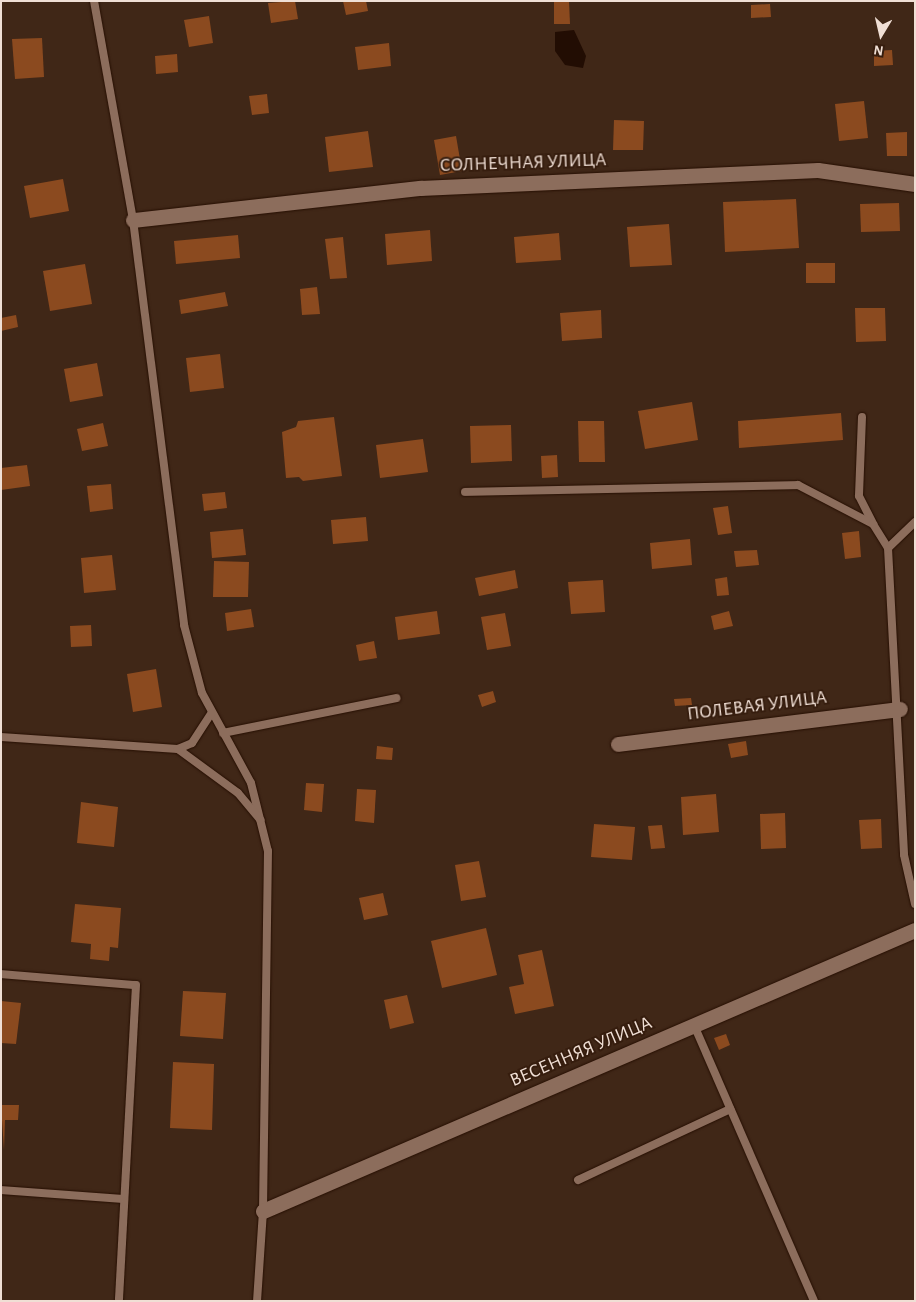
<!DOCTYPE html>
<html>
<head>
<meta charset="utf-8">
<style>
  body { margin:0 }
  #map { position:relative; width:916px; height:1302px; overflow:hidden; background:#402717; font-family:"Alegreya Sans",sans-serif }
  div>[style] { position:absolute }
  .water>* { inset:0; background:#220d03 }
  .building>* { inset:0; background:#8b4a1f }
  .roads { filter:drop-shadow(0 0 1px #260f02) drop-shadow(0 0 1px #260f02) }
  .service>* { height:8px; margin:-4px; padding:0 4px; transform-origin:4px; border-radius:4px; background:#8c6d5c }
  .minor>* { height:15px; margin:-7.5px; padding:0 7.5px; transform-origin:7.5px; border-radius:7.5px; background:#8c6d5c }
  span { translate:-50% -50%; white-space:nowrap; text-align:center; line-height:1.15; -webkit-text-stroke:4px #361d0e; paint-order:stroke }
  .street-label { font-size:19px; color:#f0dfd5 }
  .frame { position:absolute; inset:0; border:2px solid #f0dfd5; pointer-events:none }
  .north { position:absolute; left:856px; top:10px; width:50px; height:50px; -webkit-text-stroke:4px #361d0e; paint-order:stroke; rotate:189deg; font-size:14px; font-weight:700; line-height:20px; text-align:center; color:#f0dfd5 }
  .north::after { content:''; display:block; margin:auto; width:18px; height:22px; background:#f0dfd5; clip-path:polygon(50% 0,100% 100%,50% 72%,0 100%) }
</style>
</head>
<body>
<div id="map">
  <div class="water">
    <i style="clip-path:polygon(574px 30px,586px 56px,583px 68px,565px 65px,555px 51px,555px 32px)"></i>
  </div>
  <div class="building">
    <i style="clip-path:polygon(295px 1px,298px 19px,271px 23px,268px 3px)"></i>
    <i style="clip-path:polygon(343px 1px,366px 1px,368px 11px,346px 15px)"></i>
    <i style="clip-path:polygon(554px 1px,569px 1px,570px 24px,554px 24px)"></i>
    <i style="clip-path:polygon(770px 4px,771px 17px,751px 18px,751px 5px)"></i>
    <i style="clip-path:polygon(209px 16px,213px 43px,189px 47px,184px 20px)"></i>
    <i style="clip-path:polygon(42px 38px,44px 77px,15px 79px,12px 39px)"></i>
    <i style="clip-path:polygon(389px 43px,391px 66px,358px 70px,355px 47px)"></i>
    <i style="clip-path:polygon(892px 50px,893px 65px,874px 66px,874px 51px)"></i>
    <i style="clip-path:polygon(177px 54px,178px 72px,156px 74px,155px 56px)"></i>
    <i style="clip-path:polygon(267px 94px,269px 113px,252px 115px,249px 96px)"></i>
    <i style="clip-path:polygon(864px 101px,868px 138px,839px 141px,835px 104px)"></i>
    <i style="clip-path:polygon(614px 120px,644px 121px,643px 150px,613px 150px)"></i>
    <i style="clip-path:polygon(368px 131px,373px 167px,329px 172px,325px 137px)"></i>
    <i style="clip-path:polygon(907px 132px,907px 156px,887px 156px,886px 133px)"></i>
    <i style="clip-path:polygon(456px 136px,462px 171px,440px 175px,434px 140px)"></i>
    <i style="clip-path:polygon(63px 179px,69px 211px,30px 218px,24px 186px)"></i>
    <i style="clip-path:polygon(796px 199px,799px 248px,725px 252px,723px 202px)"></i>
    <i style="clip-path:polygon(899px 203px,900px 231px,861px 232px,860px 204px)"></i>
    <i style="clip-path:polygon(669px 224px,672px 265px,630px 267px,627px 227px)"></i>
    <i style="clip-path:polygon(430px 230px,432px 261px,387px 265px,385px 234px)"></i>
    <i style="clip-path:polygon(559px 233px,561px 260px,516px 263px,514px 237px)"></i>
    <i style="clip-path:polygon(238px 235px,240px 258px,176px 264px,174px 241px)"></i>
    <i style="clip-path:polygon(343px 237px,347px 278px,330px 279px,325px 239px)"></i>
    <i style="clip-path:polygon(806px 263px,835px 263px,835px 283px,806px 283px)"></i>
    <i style="clip-path:polygon(85px 264px,92px 304px,50px 311px,43px 271px)"></i>
    <i style="clip-path:polygon(317px 287px,320px 314px,302px 315px,300px 289px)"></i>
    <i style="clip-path:polygon(225px 292px,228px 306px,181px 314px,179px 300px)"></i>
    <i style="clip-path:polygon(855px 308px,885px 308px,886px 341px,856px 342px)"></i>
    <i style="clip-path:polygon(601px 310px,602px 338px,562px 341px,560px 313px)"></i>
    <i style="clip-path:polygon(16px 315px,18px 327px,1px 331px,1px 318px)"></i>
    <i style="clip-path:polygon(220px 354px,224px 388px,190px 392px,186px 358px)"></i>
    <i style="clip-path:polygon(97px 363px,103px 396px,70px 402px,64px 369px)"></i>
    <i style="clip-path:polygon(692px 402px,698px 440px,645px 449px,638px 411px)"></i>
    <i style="clip-path:polygon(841px 413px,843px 440px,739px 448px,738px 421px)"></i>
    <i style="clip-path:polygon(334px 417px,342px 476px,303px 481px,299px 477px,286px 478px,282px 432px,296px 427px,298px 421px)"></i>
    <i style="clip-path:polygon(578px 421px,604px 421px,605px 462px,579px 462px)"></i>
    <i style="clip-path:polygon(103px 423px,108px 446px,82px 451px,77px 429px)"></i>
    <i style="clip-path:polygon(511px 425px,512px 461px,471px 463px,470px 426px)"></i>
    <i style="clip-path:polygon(423px 439px,428px 472px,380px 478px,376px 445px)"></i>
    <i style="clip-path:polygon(557px 455px,558px 477px,542px 478px,541px 456px)"></i>
    <i style="clip-path:polygon(27px 465px,30px 486px,1px 490px,1px 468px)"></i>
    <i style="clip-path:polygon(111px 484px,113px 509px,90px 512px,87px 486px)"></i>
    <i style="clip-path:polygon(225px 492px,227px 508px,204px 511px,202px 494px)"></i>
    <i style="clip-path:polygon(728px 506px,732px 533px,718px 535px,713px 508px)"></i>
    <i style="clip-path:polygon(366px 517px,368px 541px,333px 544px,331px 520px)"></i>
    <i style="clip-path:polygon(243px 529px,246px 555px,212px 558px,210px 532px)"></i>
    <i style="clip-path:polygon(859px 531px,861px 557px,845px 559px,842px 533px)"></i>
    <i style="clip-path:polygon(690px 539px,692px 565px,652px 569px,650px 543px)"></i>
    <i style="clip-path:polygon(757px 550px,759px 565px,736px 567px,734px 551px)"></i>
    <i style="clip-path:polygon(112px 555px,116px 590px,84px 593px,81px 558px)"></i>
    <i style="clip-path:polygon(214px 561px,249px 562px,248px 597px,213px 597px)"></i>
    <i style="clip-path:polygon(515px 570px,518px 588px,479px 596px,475px 578px)"></i>
    <i style="clip-path:polygon(727px 577px,729px 595px,717px 596px,715px 579px)"></i>
    <i style="clip-path:polygon(603px 580px,605px 612px,571px 614px,568px 582px)"></i>
    <i style="clip-path:polygon(251px 609px,254px 627px,227px 631px,225px 613px)"></i>
    <i style="clip-path:polygon(437px 611px,440px 634px,398px 640px,395px 617px)"></i>
    <i style="clip-path:polygon(729px 611px,733px 626px,714px 630px,711px 616px)"></i>
    <i style="clip-path:polygon(505px 613px,511px 646px,487px 650px,481px 617px)"></i>
    <i style="clip-path:polygon(91px 625px,92px 646px,71px 647px,70px 626px)"></i>
    <i style="clip-path:polygon(374px 641px,377px 658px,359px 661px,356px 645px)"></i>
    <i style="clip-path:polygon(156px 669px,162px 707px,133px 712px,127px 674px)"></i>
    <i style="clip-path:polygon(493px 691px,496px 702px,482px 707px,478px 695px)"></i>
    <i style="clip-path:polygon(691px 698px,692px 705px,675px 706px,674px 699px)"></i>
    <i style="clip-path:polygon(746px 741px,748px 755px,731px 758px,728px 744px)"></i>
    <i style="clip-path:polygon(377px 746px,393px 748px,392px 760px,376px 759px)"></i>
    <i style="clip-path:polygon(306px 783px,324px 784px,322px 812px,304px 810px)"></i>
    <i style="clip-path:polygon(357px 789px,376px 790px,374px 823px,355px 821px)"></i>
    <i style="clip-path:polygon(716px 794px,719px 832px,683px 835px,681px 797px)"></i>
    <i style="clip-path:polygon(81px 802px,118px 807px,114px 847px,77px 843px)"></i>
    <i style="clip-path:polygon(785px 813px,786px 848px,761px 849px,760px 814px)"></i>
    <i style="clip-path:polygon(881px 819px,882px 848px,861px 849px,859px 820px)"></i>
    <i style="clip-path:polygon(594px 824px,635px 827px,632px 860px,591px 857px)"></i>
    <i style="clip-path:polygon(662px 825px,665px 848px,651px 849px,648px 826px)"></i>
    <i style="clip-path:polygon(479px 861px,486px 897px,461px 901px,455px 865px)"></i>
    <i style="clip-path:polygon(383px 893px,388px 915px,364px 920px,359px 898px)"></i>
    <i style="clip-path:polygon(75px 904px,121px 908px,118px 948px,110px 947px,109px 961px,90px 959px,91px 944px,71px 942px)"></i>
    <i style="clip-path:polygon(486px 928px,497px 975px,442px 988px,431px 941px)"></i>
    <i style="clip-path:polygon(542px 950px,554px 1006px,515px 1014px,509px 987px,524px 984px,518px 955px)"></i>
    <i style="clip-path:polygon(183px 991px,226px 993px,223px 1039px,180px 1036px)"></i>
    <i style="clip-path:polygon(407px 995px,414px 1023px,390px 1029px,384px 1000px)"></i>
    <i style="clip-path:polygon(1px 1001px,21px 1003px,16px 1044px,1px 1043px)"></i>
    <i style="clip-path:polygon(726px 1034px,730px 1045px,719px 1050px,714px 1038px)"></i>
    <i style="clip-path:polygon(173px 1062px,214px 1064px,212px 1130px,170px 1128px)"></i>
    <i style="clip-path:polygon(1px 1105px,19px 1105px,18px 1120px,5px 1120px,4px 1150px)"></i>
  </div>
  <div class="roads">
    <div class="service">
      <i style="left:94px;top:1px;width:222px;rotate:79.9deg"></i>
      <i style="left:133px;top:220px;width:408px;rotate:82.8deg"></i>
      <i style="left:184px;top:625px;width:70px;rotate:75.2deg"></i>
      <i style="left:202px;top:693px;width:102px;rotate:61.4deg"></i>
      <i style="left:251px;top:783px;width:70px;rotate:76deg"></i>
      <i style="left:268px;top:851px;width:360px;rotate:90.8deg"></i>
      <i style="left:263px;top:1211px;width:90px;rotate:93.8deg"></i>
      <i style="left:862px;top:417px;width:79px;rotate:92.2deg"></i>
      <i style="left:859px;top:496px;width:29px;rotate:63deg"></i>
      <i style="left:465px;top:492px;width:333px;rotate:-1.2deg"></i>
      <i style="left:798px;top:485px;width:85px;rotate:27.5deg"></i>
      <i style="left:873px;top:524px;width:28px;rotate:58deg"></i>
      <i style="left:888px;top:548px;width:307px;rotate:87deg"></i>
      <i style="left:904px;top:855px;width:50px;rotate:77.3deg"></i>
      <i style="left:888px;top:548px;width:37px;rotate:-44deg"></i>
      <i style="left:223px;top:733px;width:177px;rotate:-11.4deg"></i>
      <i style="left:1px;top:737px;width:177px;rotate:3.9deg"></i>
      <i style="left:178px;top:749px;width:15px;rotate:-23deg"></i>
      <i style="left:192px;top:743px;width:35px;rotate:-57deg"></i>
      <i style="left:178px;top:749px;width:74px;rotate:36.3deg"></i>
      <i style="left:238px;top:793px;width:35px;rotate:50deg"></i>
      <i style="left:1px;top:974px;width:135px;rotate:4.7deg"></i>
      <i style="left:136px;top:985px;width:316px;rotate:93.1deg"></i>
      <i style="left:694px;top:1025px;width:301px;rotate:66.5deg"></i>
      <i style="left:578px;top:1180px;width:168px;rotate:-25deg"></i>
      <i style="left:1px;top:1190px;width:122px;rotate:4.2deg"></i>
    </div>
    <div class="minor">
      <i style="left:133px;top:220px;width:289px;rotate:-6.4deg"></i>
      <i style="left:420px;top:188px;width:398px;rotate:-2.6deg"></i>
      <i style="left:818px;top:170px;width:98px;rotate:8.2deg"></i>
      <i style="left:618px;top:744px;width:284px;rotate:-7.1deg"></i>
      <i style="left:263px;top:1211px;width:710px;rotate:-23.32deg"></i>
    </div>
  </div>
  <div class="street-label">
    <span style="left:523px;top:163px;rotate:-2deg">СОЛНЕЧНАЯ УЛИЦА</span>
    <span style="left:757px;top:706px;rotate:-7deg">ПОЛЕВАЯ УЛИЦА</span>
    <span style="left:581px;top:1052px;rotate:-23deg">ВЕСЕННЯЯ УЛИЦА</span>
  </div>
  <div class="frame"></div>
  <div class="north">N</div>
</div>
</body>
</html>
